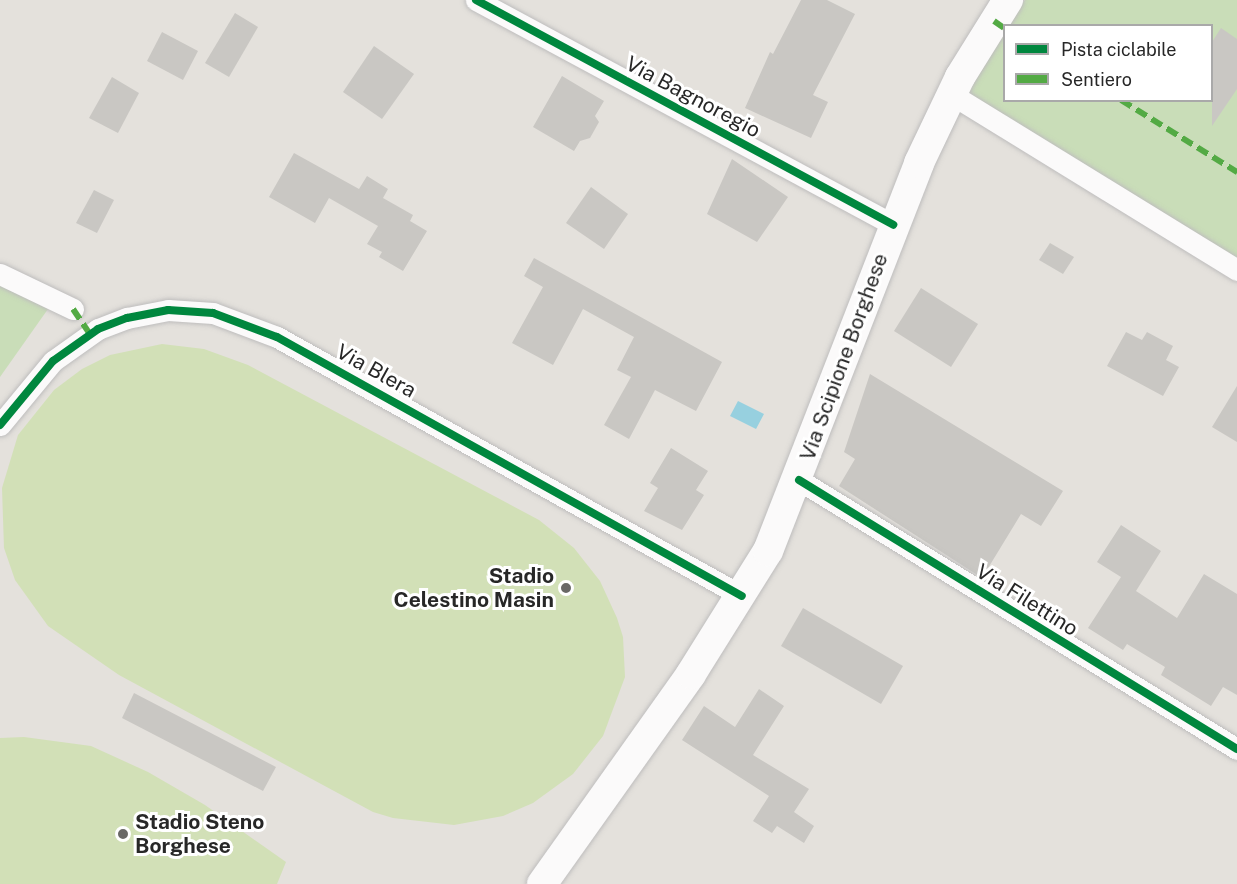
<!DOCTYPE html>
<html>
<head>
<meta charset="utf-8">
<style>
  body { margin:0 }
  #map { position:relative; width:1237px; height:884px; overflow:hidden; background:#e4e1dc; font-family:"Public Sans",sans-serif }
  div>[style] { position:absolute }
  .green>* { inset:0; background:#c9ddb8 }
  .pitch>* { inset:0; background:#d2e0b7 }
  .water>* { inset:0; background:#97d0df }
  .building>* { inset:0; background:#c9c7c3 }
  .roads { filter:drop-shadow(0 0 2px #bebdbd) drop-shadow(0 0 2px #bebdbd) }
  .minor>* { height:21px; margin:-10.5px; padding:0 10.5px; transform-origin:10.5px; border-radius:10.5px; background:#fbfafa }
  .secondary>* { height:30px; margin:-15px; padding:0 15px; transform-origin:15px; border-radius:15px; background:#fbfafa }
  .quiet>* { height:6px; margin-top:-3px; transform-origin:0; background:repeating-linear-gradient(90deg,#53aa44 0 12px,transparent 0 18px) }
  .cycleway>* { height:8px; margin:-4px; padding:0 4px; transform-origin:4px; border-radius:4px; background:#00873e }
  .dots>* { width:16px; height:16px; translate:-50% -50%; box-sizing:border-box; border:3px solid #fff; border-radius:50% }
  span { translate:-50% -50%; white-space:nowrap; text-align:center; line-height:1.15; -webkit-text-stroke:6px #fff; paint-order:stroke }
  .street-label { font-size:21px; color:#272727 }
  .poi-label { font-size:21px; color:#272727; font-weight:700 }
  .right { translate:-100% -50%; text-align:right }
  .left { translate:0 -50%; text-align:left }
  .legend { position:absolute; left:1003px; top:24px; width:210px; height:78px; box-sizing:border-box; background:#fff; border:2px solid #a9a9a9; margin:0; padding:8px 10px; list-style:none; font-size:18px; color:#272727 }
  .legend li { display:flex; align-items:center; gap:12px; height:30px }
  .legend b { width:30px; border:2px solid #a9a9a9 }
</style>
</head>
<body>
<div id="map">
  <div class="green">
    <i style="clip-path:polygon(1025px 0,1237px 0,1237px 261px,964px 94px,1004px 27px,1004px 100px,1212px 100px,1212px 26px,1005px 25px)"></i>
    <i style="clip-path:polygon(0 285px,48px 309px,0 377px)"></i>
  </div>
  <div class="pitch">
    <i style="clip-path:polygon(162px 344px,204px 349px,248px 365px,539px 520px,574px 548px,600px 581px,617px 618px,623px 637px,625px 677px,603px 736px,573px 774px,533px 803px,503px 816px,454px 825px,393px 818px,373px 812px,119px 675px,48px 626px,15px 580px,4px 548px,2px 488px,18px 435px,54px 390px,82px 369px,110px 355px)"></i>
    <i style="clip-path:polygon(24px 737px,91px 746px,148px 772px,205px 805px,286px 862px,277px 884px,0 884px,0 738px)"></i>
  </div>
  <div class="water">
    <i style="clip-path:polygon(738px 401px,764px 414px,756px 429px,730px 416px)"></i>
  </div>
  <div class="building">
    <i style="clip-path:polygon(801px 0,827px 0,855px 14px,813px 95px,828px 102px,811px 138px,745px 108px,770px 52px,773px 54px)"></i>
    <i style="clip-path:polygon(235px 13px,258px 27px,229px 77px,205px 63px)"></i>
    <i style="clip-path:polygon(1221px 28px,1237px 39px,1237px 89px,1212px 126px,1212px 42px)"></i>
    <i style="clip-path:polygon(162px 32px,198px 51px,183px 80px,147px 61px)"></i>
    <i style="clip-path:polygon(374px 46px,414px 74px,382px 119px,343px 92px)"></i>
    <i style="clip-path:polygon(562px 76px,604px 101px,595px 116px,599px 122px,590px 138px,580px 141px,574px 151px,533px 127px)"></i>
    <i style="clip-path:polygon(112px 77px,139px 93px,118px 133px,89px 118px)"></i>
    <i style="clip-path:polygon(294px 153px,359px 189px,367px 176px,388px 189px,383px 198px,413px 215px,410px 221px,427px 231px,403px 271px,379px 257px,382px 252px,367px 244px,378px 226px,329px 198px,315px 223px,269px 197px)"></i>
    <i style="clip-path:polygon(732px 159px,788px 197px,757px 242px,707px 214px)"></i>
    <i style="clip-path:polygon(591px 187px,628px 214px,604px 249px,566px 223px)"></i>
    <i style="clip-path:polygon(94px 190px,114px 200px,97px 233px,76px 223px)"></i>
    <i style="clip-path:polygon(1050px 243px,1074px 257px,1063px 274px,1039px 260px)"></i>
    <i style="clip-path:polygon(534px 258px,722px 362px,696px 411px,655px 390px,629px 439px,604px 425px,631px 377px,617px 370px,634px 337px,583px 309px,553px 365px,512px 343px,543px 287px,524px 276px)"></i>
    <i style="clip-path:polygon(921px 288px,978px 324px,951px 367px,894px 331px)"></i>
    <i style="clip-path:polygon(1126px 332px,1142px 340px,1147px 332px,1173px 346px,1166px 360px,1179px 367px,1163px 396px,1107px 366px)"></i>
    <i style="clip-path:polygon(870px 374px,1063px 491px,1041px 526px,1021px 514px,982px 578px,839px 486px,855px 459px,844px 452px)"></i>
    <i style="clip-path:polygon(1237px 386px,1237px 442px,1212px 427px)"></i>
    <i style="clip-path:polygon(671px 448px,708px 471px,696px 490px,704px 495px,682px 530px,644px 511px,658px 488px,650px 483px)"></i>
    <i style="clip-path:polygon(1121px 525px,1161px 551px,1136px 591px,1177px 618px,1204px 574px,1237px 594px,1237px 695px,1223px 687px,1211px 706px,1161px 675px,1165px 667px,1127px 644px,1123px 650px,1088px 628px,1121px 577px,1097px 562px)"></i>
    <i style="clip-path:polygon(803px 608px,903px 666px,881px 704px,781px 646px)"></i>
    <i style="clip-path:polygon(759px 689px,784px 706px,753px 755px,809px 789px,794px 812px,814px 826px,804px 843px,777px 826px,772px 833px,753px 821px,769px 796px,682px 740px,704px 706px,735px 727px)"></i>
    <i style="clip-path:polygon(134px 693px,276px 767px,263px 791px,122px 718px)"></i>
  </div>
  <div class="roads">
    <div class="minor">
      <i style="left:476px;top:0;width:474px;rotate:28.3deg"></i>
      <i style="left:951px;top:94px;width:336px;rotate:31.6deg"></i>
      <i style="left:0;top:274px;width:81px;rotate:25.6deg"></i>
      <i style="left:0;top:425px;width:83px;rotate:-50.4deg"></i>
      <i style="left:53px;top:361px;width:55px;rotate:-35.4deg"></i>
      <i style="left:98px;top:329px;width:31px;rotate:-21deg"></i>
      <i style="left:127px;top:318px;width:42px;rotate:-11deg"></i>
      <i style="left:168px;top:310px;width:45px;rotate:3.8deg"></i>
      <i style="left:213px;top:313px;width:68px;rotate:20.6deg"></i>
      <i style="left:277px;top:337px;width:532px;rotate:29.12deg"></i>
      <i style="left:799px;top:480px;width:514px;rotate:31.56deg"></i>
    </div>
    <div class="secondary">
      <i style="left:542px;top:884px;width:257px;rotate:-54.6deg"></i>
      <i style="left:691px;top:674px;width:145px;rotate:-58deg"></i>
      <i style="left:768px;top:551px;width:416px;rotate:-68.7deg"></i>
      <i style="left:919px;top:163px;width:95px;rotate:-64.5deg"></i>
      <i style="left:960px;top:77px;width:91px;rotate:-58.1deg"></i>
    </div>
  </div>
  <div class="quiet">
    <i style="left:994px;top:21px;width:12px;rotate:35deg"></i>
    <i style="left:1121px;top:100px;width:137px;rotate:31.8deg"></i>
    <i style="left:73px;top:309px;width:30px;rotate:56deg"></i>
  </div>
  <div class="cycleway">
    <i style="left:476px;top:0;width:474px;rotate:28.3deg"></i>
    <i style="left:0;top:425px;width:83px;rotate:-50.4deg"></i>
    <i style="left:53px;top:361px;width:55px;rotate:-35.4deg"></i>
    <i style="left:98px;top:329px;width:31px;rotate:-21deg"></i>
    <i style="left:127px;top:318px;width:42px;rotate:-11deg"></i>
    <i style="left:168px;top:310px;width:45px;rotate:3.8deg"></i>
    <i style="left:213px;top:313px;width:68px;rotate:20.6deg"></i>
    <i style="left:277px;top:337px;width:532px;rotate:29.12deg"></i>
    <i style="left:799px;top:480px;width:514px;rotate:31.56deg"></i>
  </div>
  <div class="dots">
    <i style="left:566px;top:588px;background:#696866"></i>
    <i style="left:123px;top:834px;background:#696866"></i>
  </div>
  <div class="street-label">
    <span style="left:693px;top:97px;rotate:28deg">Via Bagnoregio</span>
    <span style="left:844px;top:357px;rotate:-70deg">Via Scipione Borghese</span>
    <span style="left:376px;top:371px;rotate:29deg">Via Blera</span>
    <span style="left:1027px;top:600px;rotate:32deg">Via Filettino</span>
  </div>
  <div class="poi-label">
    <span class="right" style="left:554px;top:588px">Stadio<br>Celestino Masin</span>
    <span class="left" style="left:135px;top:834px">Stadio Steno<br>Borghese</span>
  </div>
  <ul class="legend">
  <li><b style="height:8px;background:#00873e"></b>Pista ciclabile</li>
  <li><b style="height:8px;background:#53aa44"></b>Sentiero</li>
  </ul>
</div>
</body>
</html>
